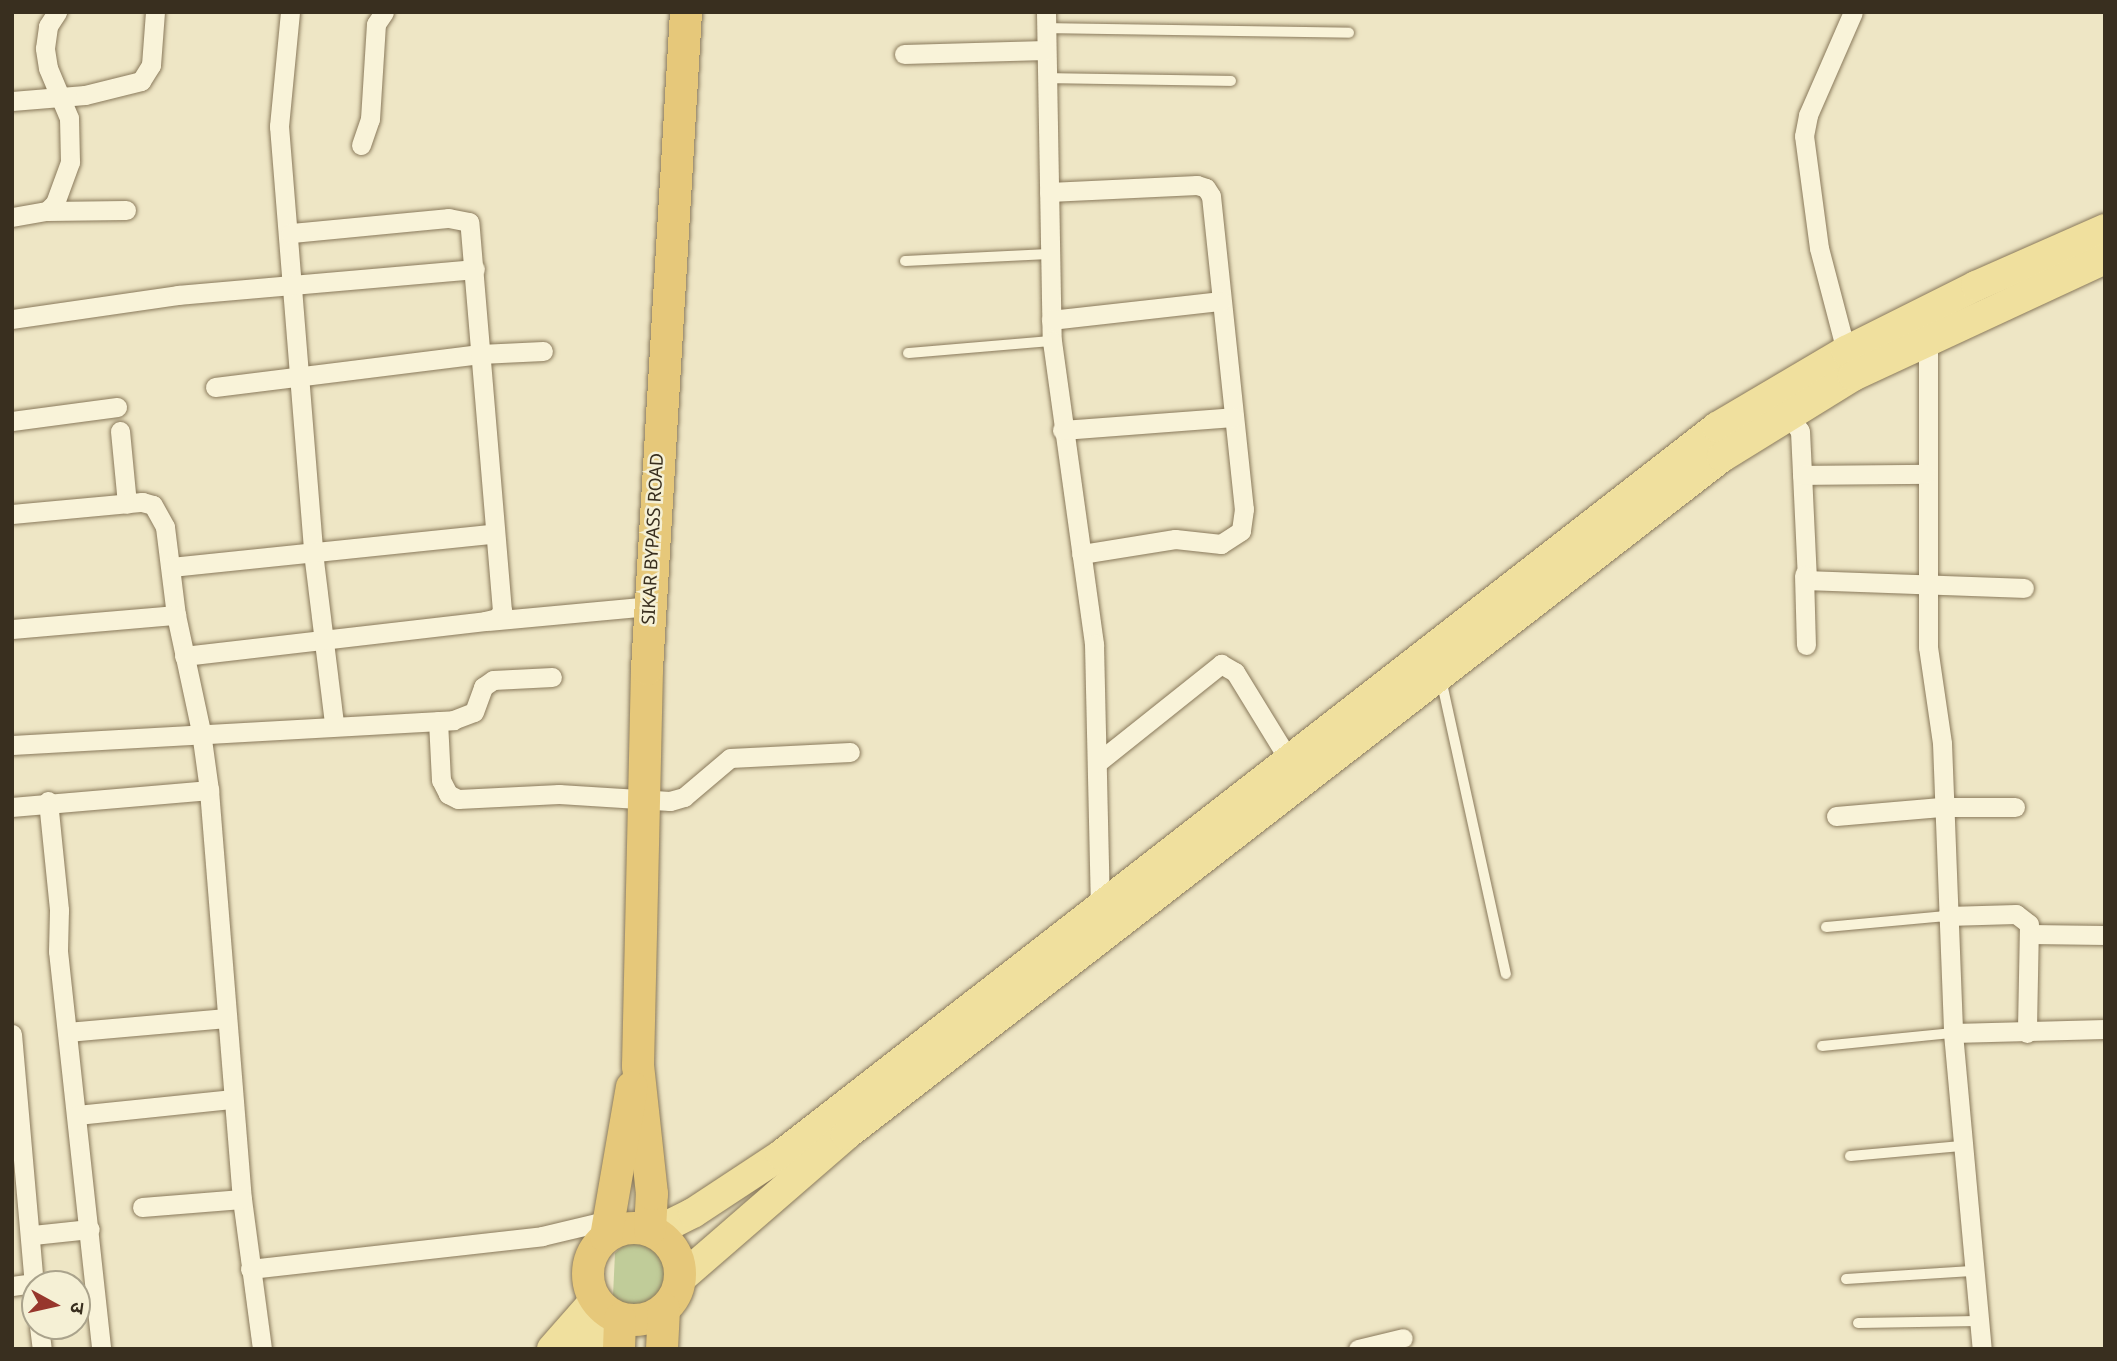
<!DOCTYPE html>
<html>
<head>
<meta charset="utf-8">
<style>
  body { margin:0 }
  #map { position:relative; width:2117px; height:1361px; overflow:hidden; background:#eee6c5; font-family:Georgia,"Noto Sans Devanagari",serif }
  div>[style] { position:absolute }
  .green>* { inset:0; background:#c0cc99 }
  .roads { filter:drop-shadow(0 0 2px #89795b) drop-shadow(0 0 2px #89795b) }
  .service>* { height:10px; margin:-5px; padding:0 5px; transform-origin:5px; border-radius:5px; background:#f9f3d9 }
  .minor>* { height:19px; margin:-9.5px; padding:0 9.5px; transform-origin:9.5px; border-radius:9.5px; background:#f9f3d9 }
  .primary>* { height:30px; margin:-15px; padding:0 15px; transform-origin:15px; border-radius:15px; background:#f0e09e }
  .trunk>* { height:32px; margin:-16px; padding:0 16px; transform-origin:16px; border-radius:16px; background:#e6c87a }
  .trunk>.ring { margin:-16px; padding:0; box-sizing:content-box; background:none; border:32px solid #e6c87a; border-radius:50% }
  span { translate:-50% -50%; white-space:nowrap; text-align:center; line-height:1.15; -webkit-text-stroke:5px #f5f0d5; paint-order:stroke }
  .street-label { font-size:18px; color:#392f1f }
  .frame { position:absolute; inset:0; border:14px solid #392f1f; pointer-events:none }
  .north { position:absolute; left:21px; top:1270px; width:70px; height:70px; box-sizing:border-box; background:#f5f0d5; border:2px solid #aaa38c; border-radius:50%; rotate:98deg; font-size:19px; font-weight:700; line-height:28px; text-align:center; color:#392f1f }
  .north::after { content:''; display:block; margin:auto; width:24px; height:32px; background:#97372c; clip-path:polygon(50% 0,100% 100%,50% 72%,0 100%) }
</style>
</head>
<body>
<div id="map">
  <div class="green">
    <i style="clip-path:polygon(635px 1235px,661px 1243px,668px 1258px,666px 1302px,653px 1316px,640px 1318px,617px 1307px,613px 1296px,615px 1253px)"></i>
  </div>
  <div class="roads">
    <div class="service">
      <i style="left:1046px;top:28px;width:303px;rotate:0.9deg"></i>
      <i style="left:1046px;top:78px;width:185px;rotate:0.9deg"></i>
      <i style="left:905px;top:261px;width:144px;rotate:-2.8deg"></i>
      <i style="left:908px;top:353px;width:144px;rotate:-4.8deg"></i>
      <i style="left:1441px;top:679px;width:302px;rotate:77.6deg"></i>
      <i style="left:1826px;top:927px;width:121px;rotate:-5.2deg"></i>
      <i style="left:1822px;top:1046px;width:132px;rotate:-5.7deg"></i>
      <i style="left:1850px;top:1156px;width:112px;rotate:-5.1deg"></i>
      <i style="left:1846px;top:1279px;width:126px;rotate:-3.6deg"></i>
      <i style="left:1858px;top:1323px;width:120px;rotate:-1deg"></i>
    </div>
    <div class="minor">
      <i style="left:290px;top:12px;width:115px;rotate:95.5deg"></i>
      <i style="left:279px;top:126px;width:427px;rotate:85.4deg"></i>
      <i style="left:313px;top:552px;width:173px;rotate:83deg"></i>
      <i style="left:1046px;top:12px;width:329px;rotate:89deg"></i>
      <i style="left:1052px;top:341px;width:306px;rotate:82.1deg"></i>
      <i style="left:1094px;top:644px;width:265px;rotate:88.7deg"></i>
      <i style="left:904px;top:54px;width:141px;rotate:-1.6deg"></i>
      <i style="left:12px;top:101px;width:73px;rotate:-4.7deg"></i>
      <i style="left:85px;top:95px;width:58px;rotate:-14deg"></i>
      <i style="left:141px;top:81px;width:19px;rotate:-58deg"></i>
      <i style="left:151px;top:65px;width:53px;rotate:-85.7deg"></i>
      <i style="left:361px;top:145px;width:28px;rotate:-71deg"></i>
      <i style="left:370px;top:119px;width:95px;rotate:-86.4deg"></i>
      <i style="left:376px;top:24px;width:14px;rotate:-56deg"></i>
      <i style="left:1049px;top:192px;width:148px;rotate:-2.7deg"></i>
      <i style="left:1197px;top:185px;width:9px;rotate:18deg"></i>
      <i style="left:1206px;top:188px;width:9px;rotate:58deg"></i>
      <i style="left:1211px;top:196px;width:315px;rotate:84deg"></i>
      <i style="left:1244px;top:509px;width:22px;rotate:98deg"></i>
      <i style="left:1241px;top:531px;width:24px;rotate:147deg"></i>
      <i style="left:1221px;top:544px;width:46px;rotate:-173.8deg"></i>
      <i style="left:1175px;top:539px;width:95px;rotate:170.9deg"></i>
      <i style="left:47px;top:211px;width:79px;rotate:-0.7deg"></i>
      <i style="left:12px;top:217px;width:36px;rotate:-10deg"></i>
      <i style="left:47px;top:211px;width:11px;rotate:-45deg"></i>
      <i style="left:55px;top:203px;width:44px;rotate:-69.9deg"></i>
      <i style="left:70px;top:162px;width:44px;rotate:-91.3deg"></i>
      <i style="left:69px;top:118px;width:54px;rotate:-112.8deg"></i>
      <i style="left:48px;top:68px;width:20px;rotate:-99deg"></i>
      <i style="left:45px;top:48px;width:22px;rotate:-82deg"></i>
      <i style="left:48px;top:26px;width:17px;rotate:-57deg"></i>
      <i style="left:12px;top:319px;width:168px;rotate:-8.2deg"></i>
      <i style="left:178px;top:295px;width:298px;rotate:-5deg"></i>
      <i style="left:1051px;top:320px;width:171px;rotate:-6.4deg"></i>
      <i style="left:1928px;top:339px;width:308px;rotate:90deg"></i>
      <i style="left:1928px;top:647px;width:97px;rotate:81.7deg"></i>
      <i style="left:1942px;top:743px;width:290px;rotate:87.8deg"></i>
      <i style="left:1953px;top:1033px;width:317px;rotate:84.8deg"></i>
      <i style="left:1846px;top:351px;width:106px;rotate:-104.7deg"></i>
      <i style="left:1819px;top:248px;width:113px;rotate:-97.6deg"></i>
      <i style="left:1804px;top:136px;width:21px;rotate:-79deg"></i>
      <i style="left:1808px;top:115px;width:112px;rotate:-66.4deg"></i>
      <i style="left:215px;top:387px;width:267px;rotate:-7.1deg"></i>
      <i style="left:480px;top:354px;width:63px;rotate:-2.7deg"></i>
      <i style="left:1783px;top:407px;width:29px;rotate:55deg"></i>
      <i style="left:1800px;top:431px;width:149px;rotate:87.3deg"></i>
      <i style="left:1807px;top:580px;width:217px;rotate:2.1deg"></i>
      <i style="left:12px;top:421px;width:106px;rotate:-7.6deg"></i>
      <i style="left:1062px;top:430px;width:172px;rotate:-4.3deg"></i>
      <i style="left:120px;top:431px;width:73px;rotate:84.5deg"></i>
      <i style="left:1802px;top:475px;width:123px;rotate:-0.5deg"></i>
      <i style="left:12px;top:514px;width:131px;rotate:-5.3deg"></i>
      <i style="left:142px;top:502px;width:11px;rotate:15deg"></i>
      <i style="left:153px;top:505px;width:25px;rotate:61deg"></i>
      <i style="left:165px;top:527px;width:89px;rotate:82.9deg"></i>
      <i style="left:176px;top:615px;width:120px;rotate:77.9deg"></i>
      <i style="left:201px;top:732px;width:59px;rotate:82.1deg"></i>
      <i style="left:209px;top:790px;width:410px;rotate:85.4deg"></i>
      <i style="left:242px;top:1199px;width:151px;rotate:82.4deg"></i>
      <i style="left:171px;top:567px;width:323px;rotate:-5.9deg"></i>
      <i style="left:1804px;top:575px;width:70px;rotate:88.4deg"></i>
      <i style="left:489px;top:621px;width:162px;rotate:-5.3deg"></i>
      <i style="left:12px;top:629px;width:165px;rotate:-4.9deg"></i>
      <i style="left:184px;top:656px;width:303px;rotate:-6.6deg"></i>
      <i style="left:485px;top:621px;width:12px;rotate:-14deg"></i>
      <i style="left:497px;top:618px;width:9px;rotate:-54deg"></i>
      <i style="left:502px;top:611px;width:390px;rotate:-94.8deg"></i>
      <i style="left:469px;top:222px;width:21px;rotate:-169deg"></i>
      <i style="left:448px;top:218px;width:158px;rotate:174.5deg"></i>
      <i style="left:438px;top:721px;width:59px;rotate:87.1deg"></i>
      <i style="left:441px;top:780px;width:16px;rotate:63deg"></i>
      <i style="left:448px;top:794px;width:11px;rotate:27deg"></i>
      <i style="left:458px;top:799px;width:101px;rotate:-2.8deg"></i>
      <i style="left:559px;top:794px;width:111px;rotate:3.6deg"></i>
      <i style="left:670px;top:801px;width:15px;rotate:-16deg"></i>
      <i style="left:684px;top:797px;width:60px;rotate:-40.3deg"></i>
      <i style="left:730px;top:758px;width:120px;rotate:-2.9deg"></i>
      <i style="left:12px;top:745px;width:442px;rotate:-3.2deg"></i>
      <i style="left:453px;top:720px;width:22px;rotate:-21deg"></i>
      <i style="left:474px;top:712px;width:27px;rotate:-70deg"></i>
      <i style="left:483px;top:687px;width:12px;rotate:-35deg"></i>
      <i style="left:493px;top:680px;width:59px;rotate:-2.9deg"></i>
      <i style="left:1097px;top:763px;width:159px;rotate:-38.6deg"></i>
      <i style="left:1221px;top:664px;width:16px;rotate:30deg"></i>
      <i style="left:1235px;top:672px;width:103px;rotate:58.5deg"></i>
      <i style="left:48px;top:801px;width:110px;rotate:84.2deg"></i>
      <i style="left:59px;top:910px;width:41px;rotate:91.4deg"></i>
      <i style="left:58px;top:951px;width:400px;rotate:83.8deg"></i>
      <i style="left:12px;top:807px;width:198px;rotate:-4.9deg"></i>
      <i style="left:1836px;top:816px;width:105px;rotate:-4.9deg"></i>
      <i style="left:1941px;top:807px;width:74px"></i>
      <i style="left:1947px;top:916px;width:69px;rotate:-1.7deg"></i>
      <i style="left:2016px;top:914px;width:16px;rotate:38deg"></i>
      <i style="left:2029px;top:924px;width:109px;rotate:91.1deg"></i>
      <i style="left:2030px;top:934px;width:75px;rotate:0.8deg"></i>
      <i style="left:67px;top:1032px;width:160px;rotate:-5deg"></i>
      <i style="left:1953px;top:1033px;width:152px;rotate:-1.5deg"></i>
      <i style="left:12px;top:1034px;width:262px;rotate:85deg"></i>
      <i style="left:77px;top:1115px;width:157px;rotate:-5.9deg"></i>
      <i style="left:142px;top:1207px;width:100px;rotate:-4.6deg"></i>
      <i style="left:33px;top:1235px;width:57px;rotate:-6deg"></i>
      <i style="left:250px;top:1269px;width:294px;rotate:-6.4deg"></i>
      <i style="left:542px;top:1236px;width:69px;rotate:-13.4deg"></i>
      <i style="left:12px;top:1286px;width:21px;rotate:-8deg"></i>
      <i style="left:39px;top:1326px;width:23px;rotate:83deg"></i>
      <i style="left:1358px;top:1349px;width:46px;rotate:-13.7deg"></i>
    </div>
    <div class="primary">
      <i style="left:655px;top:1232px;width:42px;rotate:-26.6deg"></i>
      <i style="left:693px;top:1213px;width:105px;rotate:-33.4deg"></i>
      <i style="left:781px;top:1155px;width:1186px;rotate:-37.87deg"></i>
      <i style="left:1717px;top:427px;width:150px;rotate:-30.5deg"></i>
      <i style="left:1846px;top:351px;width:145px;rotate:-26.6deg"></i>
      <i style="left:1976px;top:286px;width:141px;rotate:-23.8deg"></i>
      <i style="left:680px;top:1279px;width:220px;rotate:-40.9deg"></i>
      <i style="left:846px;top:1135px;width:1108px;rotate:-37.74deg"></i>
      <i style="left:1722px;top:457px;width:154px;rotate:-31.7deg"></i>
      <i style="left:1853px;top:376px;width:278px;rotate:-24.9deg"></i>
      <i style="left:552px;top:1349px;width:65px;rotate:-48.7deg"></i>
      <i style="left:568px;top:1349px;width:27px;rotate:-27deg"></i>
      <i style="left:592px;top:1337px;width:30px;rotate:-46deg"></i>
    </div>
    <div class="trunk">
      <i class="ring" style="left:588px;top:1228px;width:60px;height:60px"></i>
      <i style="left:650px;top:1230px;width:36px;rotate:-87deg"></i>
      <i style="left:652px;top:1194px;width:129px;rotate:-96.2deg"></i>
      <i style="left:638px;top:1066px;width:397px;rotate:-88.7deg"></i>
      <i style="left:647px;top:669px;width:658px;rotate:-86.6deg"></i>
      <i style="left:606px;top:1237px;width:152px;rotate:-80.2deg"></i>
      <i style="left:619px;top:1349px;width:30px;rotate:-88deg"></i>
      <i style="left:662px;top:1349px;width:40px;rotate:-87.1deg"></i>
    </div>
  </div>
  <div class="street-label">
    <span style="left:655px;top:539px;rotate:-87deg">SIKAR BYPASS ROAD</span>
  </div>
  <div class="frame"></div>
  <div class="north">उ</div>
</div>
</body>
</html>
